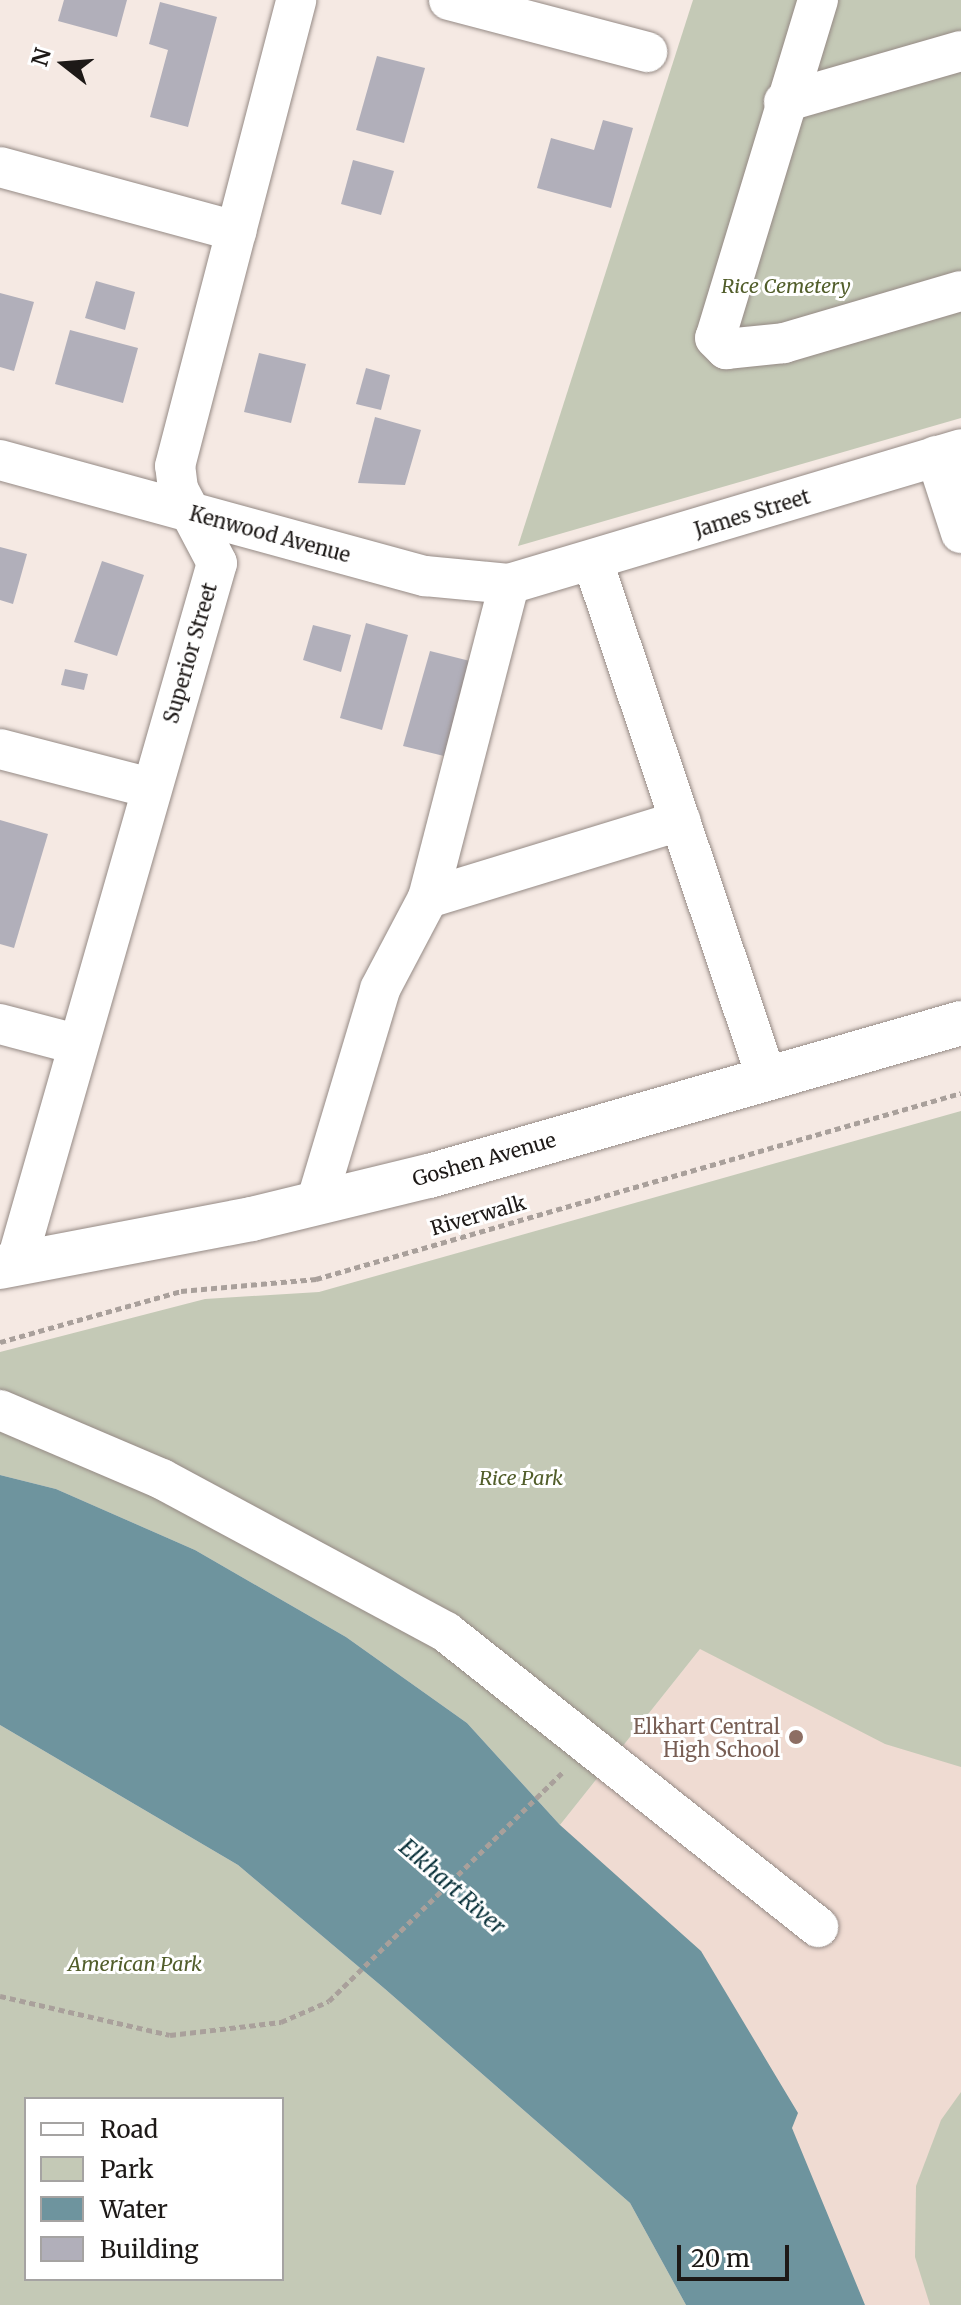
<!DOCTYPE html>
<html>
<head>
<meta charset="utf-8">
<style>
  body { margin:0 }
  #map { position:relative; width:961px; height:2305px; overflow:hidden; background:#f5e9e3; font-family:Merriweather,serif }
  div>[style] { position:absolute }
  .built>* { inset:0; background:#efdbd2 }
  .green>* { inset:0; background:#c4c9b6 }
  .water>* { inset:0; background:#6e949e }
  .building>* { inset:0; background:#b1afba }
  .path>* { height:5px; margin-top:-2.5px; transform-origin:0; background:repeating-linear-gradient(90deg,#a9a09b 0 6px,transparent 0 10px) }
  .roads { filter:drop-shadow(0 0 2px #958a85) drop-shadow(0 0 2px #958a85) }
  .minor>* { height:40px; margin:-20px; padding:0 20px; transform-origin:20px; border-radius:20px; background:#fff }
  .major>* { height:44px; margin:-22px; padding:0 22px; transform-origin:22px; border-radius:22px; background:#fff }
  .dots>* { width:22px; height:22px; translate:-50% -50%; box-sizing:border-box; border:4px solid #fff; border-radius:50% }
  span { translate:-50% -50%; white-space:nowrap; text-align:center; line-height:1.15; -webkit-text-stroke:6px #fff; paint-order:stroke }
  .park-label { font-size:20px; color:#525e2b; font-style:italic }
  .street-label { font-size:20px; color:#1d1917 }
  .education-label { font-size:20px; color:#785e54 }
  .right { translate:-100% -50%; text-align:right }
  .water-label { font-size:22px; color:#062e37; font-style:italic }
  .legend { position:absolute; left:24px; top:2097px; width:260px; height:184px; box-sizing:border-box; background:#fff; border:2px solid #a5a3a2; margin:0; padding:10px 14px; list-style:none; font-size:24px; color:#1d1917 }
  .legend li { display:flex; align-items:center; gap:16px; height:40px }
  .legend b { width:40px; border:2px solid #a5a3a2 }
  .north { position:absolute; left:24px; top:24px; width:80px; height:80px; -webkit-text-stroke:6px #fff; paint-order:stroke; rotate:287deg; font-size:22px; font-weight:700; line-height:32px; text-align:center; color:#1d1917 }
  .north::after { content:''; display:block; margin:auto; width:28px; height:36px; background:#1d1917; clip-path:polygon(50% 0,100% 100%,50% 72%,0 100%) }
  .scale { position:absolute; left:677px; top:2245px; width:112px; height:36px; box-sizing:border-box; border:4px solid #1d1917; border-top:0; padding-left:10px; font-size:24px; line-height:28px; white-space:nowrap; color:#1d1917; -webkit-text-stroke:6px #fff; paint-order:stroke }
</style>
</head>
<body>
<div id="map">
  <div class="built">
    <i style="clip-path:polygon(961px 1250px,961px 2305px,865px 2305px,560px 1825px,700px 1649px)"></i>
  </div>
  <div class="green">
    <i style="clip-path:polygon(693px 0,961px 0,961px 418px,518px 546px)"></i>
    <i style="clip-path:polygon(961px 1111px,961px 1767px,885px 1744px,700px 1649px,560px 1825px,467px 1723px,346px 1637px,195px 1550px,56px 1489px,0 1475px,0 1352px,205px 1299px,319px 1292px)"></i>
    <i style="clip-path:polygon(evenodd,0 1725px,238px 1865px,385px 1989px,630px 2203px,686px 2305px,0 2305px,0 1725px,26px 2099px,282px 2099px,282px 2279px,26px 2279px,26px 2099px)"></i>
    <i style="clip-path:polygon(961px 2092px,961px 2305px,930px 2305px,915px 2257px,916px 2186px,941px 2120px)"></i>
  </div>
  <div class="water">
    <i style="clip-path:polygon(0 1475px,56px 1489px,195px 1550px,346px 1637px,467px 1723px,560px 1825px,701px 1951px,798px 2113px,792px 2128px,865px 2305px,686px 2305px,630px 2203px,385px 1989px,238px 1865px,0 1725px)"></i>
  </div>
  <div class="building">
    <i style="clip-path:polygon(64px 0,127px 0,117px 37px,58px 21px)"></i>
    <i style="clip-path:polygon(160px 2px,217px 17px,188px 127px,150px 117px,168px 50px,149px 44px)"></i>
    <i style="clip-path:polygon(377px 56px,425px 68px,404px 143px,356px 130px)"></i>
    <i style="clip-path:polygon(603px 120px,633px 128px,611px 208px,537px 188px,551px 138px,594px 150px)"></i>
    <i style="clip-path:polygon(353px 160px,394px 171px,381px 215px,341px 204px)"></i>
    <i style="clip-path:polygon(96px 281px,135px 292px,125px 330px,85px 318px)"></i>
    <i style="clip-path:polygon(0 293px,34px 302px,14px 371px,0 367px)"></i>
    <i style="clip-path:polygon(70px 330px,138px 348px,123px 403px,55px 384px)"></i>
    <i style="clip-path:polygon(259px 353px,306px 364px,291px 423px,244px 412px)"></i>
    <i style="clip-path:polygon(366px 368px,390px 375px,381px 410px,356px 404px)"></i>
    <i style="clip-path:polygon(375px 417px,421px 430px,405px 485px,358px 483px)"></i>
    <i style="clip-path:polygon(0 547px,27px 554px,13px 604px,0 600px)"></i>
    <i style="clip-path:polygon(102px 561px,144px 575px,117px 656px,74px 642px)"></i>
    <i style="clip-path:polygon(366px 623px,408px 635px,382px 730px,340px 718px)"></i>
    <i style="clip-path:polygon(313px 625px,351px 635px,341px 672px,303px 660px)"></i>
    <i style="clip-path:polygon(430px 651px,470px 661px,444px 756px,403px 746px)"></i>
    <i style="clip-path:polygon(65px 669px,88px 674px,84px 690px,61px 685px)"></i>
    <i style="clip-path:polygon(0 820px,48px 834px,14px 948px,0 944px)"></i>
  </div>
  <div class="path">
    <i style="left:0;top:1342px;width:188px;rotate:-15.7deg"></i>
    <i style="left:181px;top:1291px;width:136px;rotate:-5.1deg"></i>
    <i style="left:316px;top:1279px;width:671px;rotate:-16.09deg"></i>
    <i style="left:0;top:1996px;width:174px;rotate:12.9deg"></i>
    <i style="left:170px;top:2035px;width:112px;rotate:-6.7deg"></i>
    <i style="left:281px;top:2022px;width:52px;rotate:-23.6deg"></i>
    <i style="left:329px;top:2001px;width:327px;rotate:-44.4deg"></i>
  </div>
  <div class="roads">
    <div class="minor">
      <i style="left:449px;top:0;width:205px;rotate:14.7deg"></i>
      <i style="left:818px;top:0;width:353px;rotate:106.9deg"></i>
      <i style="left:715px;top:338px;width:16px;rotate:45deg"></i>
      <i style="left:726px;top:349px;width:58px;rotate:-5.9deg"></i>
      <i style="left:784px;top:343px;width:184px;rotate:-16.4deg"></i>
      <i style="left:784px;top:102px;width:184px;rotate:-16.1deg"></i>
      <i style="left:0;top:167px;width:245px;rotate:15.2deg"></i>
      <i style="left:936px;top:456px;width:81px;rotate:72deg"></i>
      <i style="left:0;top:460px;width:441px;rotate:15.3deg"></i>
      <i style="left:425px;top:576px;width:84px;rotate:5.4deg"></i>
      <i style="left:509px;top:584px;width:472px;rotate:-16.6deg"></i>
      <i style="left:593px;top:562px;width:545px;rotate:71.4deg"></i>
      <i style="left:0;top:749px;width:156px;rotate:14.5deg"></i>
      <i style="left:428px;top:898px;width:264px;rotate:-17deg"></i>
      <i style="left:0;top:1024px;width:79px;rotate:14.7deg"></i>
      <i style="left:316px;top:1203px;width:223px;rotate:-73.3deg"></i>
      <i style="left:380px;top:989px;width:103px;rotate:-62.2deg"></i>
      <i style="left:428px;top:898px;width:324px;rotate:-75.5deg"></i>
      <i style="left:16px;top:1264px;width:729px;rotate:-74deg"></i>
      <i style="left:217px;top:563px;width:84px;rotate:-117.8deg"></i>
      <i style="left:178px;top:489px;width:23px;rotate:-97deg"></i>
      <i style="left:175px;top:466px;width:481px;rotate:-75.4deg"></i>
      <i style="left:0;top:1410px;width:176px;rotate:23.1deg"></i>
      <i style="left:162px;top:1479px;width:323px;rotate:28.3deg"></i>
      <i style="left:446px;top:1632px;width:475px;rotate:38.4deg"></i>
    </div>
    <div class="major">
      <i style="left:0;top:1267px;width:257px;rotate:-10.8deg"></i>
      <i style="left:252px;top:1219px;width:182px;rotate:-13.7deg"></i>
      <i style="left:429px;top:1176px;width:554px;rotate:-16.04deg"></i>
    </div>
  </div>
  <div class="dots">
    <i style="left:796px;top:1737px;background:#8d6e63"></i>
  </div>
  <div class="park-label">
    <span style="left:786px;top:285px">Rice Cemetery</span>
    <span style="left:521px;top:1477px">Rice Park</span>
    <span style="left:135px;top:1963px">American Park</span>
  </div>
  <div class="street-label">
    <span style="left:752px;top:513px;rotate:-17deg">James Street</span>
    <span style="left:270px;top:534px;rotate:15deg">Kenwood Avenue</span>
    <span style="left:190px;top:653px;rotate:-74deg">Superior Street</span>
    <span style="left:484px;top:1159px;rotate:-16deg">Goshen Avenue</span>
    <span style="left:478px;top:1215px;rotate:-16deg">Riverwalk</span>
  </div>
  <div class="education-label">
    <span class="right" style="left:780px;top:1738px">Elkhart Central<br>High School</span>
  </div>
  <div class="water-label">
    <span style="left:452px;top:1887px;rotate:41deg">Elkhart River</span>
  </div>
  <ul class="legend">
  <li><b style="height:10px;background:#fff"></b>Road</li>
  <li><b style="height:22px;background:#c4c9b6"></b>Park</li>
  <li><b style="height:22px;background:#6e949e"></b>Water</li>
  <li><b style="height:22px;background:#b1afba"></b>Building</li>
  </ul>
  <div class="north">N</div>
  <div class="scale">20 m</div>
</div>
</body>
</html>
